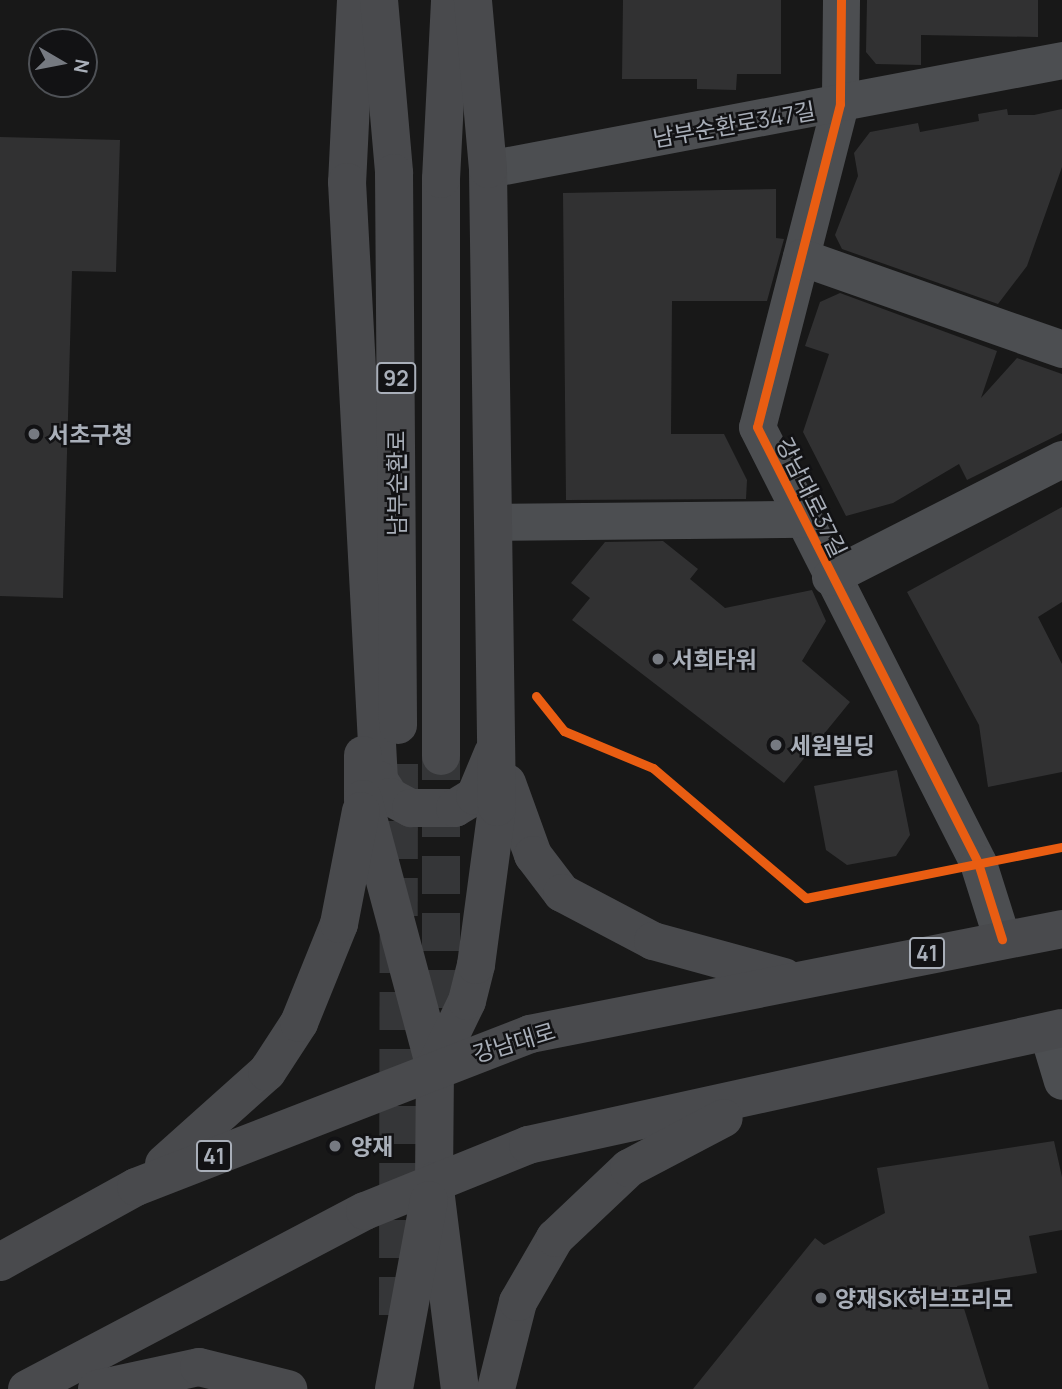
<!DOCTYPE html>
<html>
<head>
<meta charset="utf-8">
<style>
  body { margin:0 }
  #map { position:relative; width:1062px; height:1389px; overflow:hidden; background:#181818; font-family:Manrope,"Noto Sans KR",sans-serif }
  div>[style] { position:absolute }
  .building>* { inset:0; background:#313132 }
  .primary-tunnel>* { height:38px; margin-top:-19px; transform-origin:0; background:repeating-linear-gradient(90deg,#353638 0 38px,transparent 0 57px) }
  .minor>* { height:37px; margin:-18.5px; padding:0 18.5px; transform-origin:18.5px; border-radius:18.5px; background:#4c4e51 }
  .primary>* { height:38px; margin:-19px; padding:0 19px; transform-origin:19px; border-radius:19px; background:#494a4d }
  .cycleway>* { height:9px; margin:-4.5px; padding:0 4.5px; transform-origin:4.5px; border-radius:4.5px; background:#e95d12 }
  .dots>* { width:19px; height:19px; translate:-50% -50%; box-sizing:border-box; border:4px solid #121214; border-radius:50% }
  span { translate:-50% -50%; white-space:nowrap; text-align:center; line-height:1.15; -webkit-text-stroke:5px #121214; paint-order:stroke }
  .shield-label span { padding:2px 5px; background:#121214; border:2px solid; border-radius:5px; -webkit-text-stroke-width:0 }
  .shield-label { font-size:21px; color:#a9afb9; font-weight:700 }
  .street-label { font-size:23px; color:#a9afb9 }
  .poi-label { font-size:23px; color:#a9afb9; font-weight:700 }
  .left { translate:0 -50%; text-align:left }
  .north { position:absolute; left:28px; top:28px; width:70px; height:70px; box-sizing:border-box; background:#121214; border:2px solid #4e5156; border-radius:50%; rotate:100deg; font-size:19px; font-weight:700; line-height:28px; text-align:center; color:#a9afb9 }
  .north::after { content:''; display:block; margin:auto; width:24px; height:32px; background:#767a81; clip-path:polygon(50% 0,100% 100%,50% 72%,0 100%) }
</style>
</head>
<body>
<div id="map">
  <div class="building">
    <i style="clip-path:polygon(623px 0,781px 0,781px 74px,737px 74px,736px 90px,697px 89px,697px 79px,622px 79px)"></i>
    <i style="clip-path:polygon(867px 0,1038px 0,1038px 37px,921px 35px,921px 65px,876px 64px,866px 52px)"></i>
    <i style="clip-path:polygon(1007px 109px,1008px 115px,1034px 115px,1062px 109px,1062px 167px,1027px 266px,998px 304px,842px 249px,835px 235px,858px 176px,854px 153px,870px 132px,918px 123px,920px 132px,979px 121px,978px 114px)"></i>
    <i style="clip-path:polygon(0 137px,120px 140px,116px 272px,72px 271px,63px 598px,0 596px)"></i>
    <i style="clip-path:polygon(776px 189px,776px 238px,784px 239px,767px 301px,672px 301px,671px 434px,724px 434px,747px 480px,746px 499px,566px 500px,563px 193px)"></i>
    <i style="clip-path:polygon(840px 293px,997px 351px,981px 398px,1017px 358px,1062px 374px,1062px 433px,967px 480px,959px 464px,893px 503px,846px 516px,803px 432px,829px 354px,805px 346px,820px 302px)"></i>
    <i style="clip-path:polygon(1062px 507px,1062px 602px,1038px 617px,1062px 664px,1062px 772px,988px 787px,979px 725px,907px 592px)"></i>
    <i style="clip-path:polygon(663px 541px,698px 569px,690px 579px,725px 608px,812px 590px,826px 621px,802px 661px,850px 702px,784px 783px,572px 620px,590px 598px,571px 583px,605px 542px)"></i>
    <i style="clip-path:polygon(897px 770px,910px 835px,896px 856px,847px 865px,826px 850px,814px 786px)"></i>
    <i style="clip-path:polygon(1054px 1141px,1062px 1177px,1062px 1230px,1029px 1236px,1037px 1273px,957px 1286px,989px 1389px,693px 1389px,815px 1238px,824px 1245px,885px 1213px,877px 1168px)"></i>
  </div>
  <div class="primary-tunnel">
    <i style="left:441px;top:1065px;width:309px;rotate:-90deg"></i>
    <i style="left:398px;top:1315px;width:558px;rotate:-89.9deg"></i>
  </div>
  <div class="minor">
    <i style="left:841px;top:0;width:104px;rotate:90.6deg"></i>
    <i style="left:840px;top:104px;width:333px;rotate:104.4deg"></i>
    <i style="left:757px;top:427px;width:489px;rotate:63.1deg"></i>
    <i style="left:978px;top:863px;width:80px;rotate:72.5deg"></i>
    <i style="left:488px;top:169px;width:584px;rotate:-10.75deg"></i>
    <i style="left:801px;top:257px;width:277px;rotate:19.4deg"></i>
    <i style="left:494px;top:522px;width:309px;rotate:-0.6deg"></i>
    <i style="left:830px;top:577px;width:260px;rotate:-27deg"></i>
    <i style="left:1047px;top:1031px;width:52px;rotate:73.3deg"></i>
  </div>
  <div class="primary">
    <i style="left:356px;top:0;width:182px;rotate:92.8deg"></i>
    <i style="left:347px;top:182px;width:599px;rotate:86.94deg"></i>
    <i style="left:379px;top:780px;width:20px;rotate:57deg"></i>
    <i style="left:390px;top:797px;width:24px;rotate:28deg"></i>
    <i style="left:411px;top:808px;width:44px"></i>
    <i style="left:455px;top:808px;width:23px;rotate:-31deg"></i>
    <i style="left:475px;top:796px;width:47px;rotate:-67.3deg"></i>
    <i style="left:379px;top:0;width:174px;rotate:85deg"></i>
    <i style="left:394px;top:173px;width:552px;rotate:89.58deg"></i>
    <i style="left:363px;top:755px;width:44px;rotate:90deg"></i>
    <i style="left:363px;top:799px;width:278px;rotate:75deg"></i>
    <i style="left:435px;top:1067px;width:114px;rotate:90.5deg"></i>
    <i style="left:434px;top:1181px;width:210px;rotate:82.9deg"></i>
    <i style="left:441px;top:756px;width:577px;rotate:-90deg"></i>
    <i style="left:441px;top:179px;width:179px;rotate:-87.1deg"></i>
    <i style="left:507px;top:783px;width:77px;rotate:70.1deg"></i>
    <i style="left:533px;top:855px;width:48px;rotate:52.7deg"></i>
    <i style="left:562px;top:893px;width:103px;rotate:27.8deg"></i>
    <i style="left:653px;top:941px;width:136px;rotate:15.4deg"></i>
    <i style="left:435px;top:1067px;width:73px;rotate:-64.1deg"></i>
    <i style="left:467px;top:1001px;width:37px;rotate:-76deg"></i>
    <i style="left:476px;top:965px;width:159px;rotate:-82.4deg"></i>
    <i style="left:497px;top:807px;width:638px;rotate:-90.81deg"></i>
    <i style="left:488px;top:169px;width:170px;rotate:-95.1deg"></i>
    <i style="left:164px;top:1164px;width:138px;rotate:-41.8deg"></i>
    <i style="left:267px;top:1072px;width:59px;rotate:-56.9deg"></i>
    <i style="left:299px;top:1023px;width:107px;rotate:-68deg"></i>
    <i style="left:339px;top:924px;width:115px;rotate:-79deg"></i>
    <i style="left:0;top:1262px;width:155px;rotate:-28.9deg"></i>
    <i style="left:136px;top:1187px;width:423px;rotate:-21.2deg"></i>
    <i style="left:530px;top:1034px;width:542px;rotate:-11.16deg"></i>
    <i style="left:27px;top:1389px;width:382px;rotate:-27.8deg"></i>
    <i style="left:365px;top:1211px;width:176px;rotate:-22deg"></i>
    <i style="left:528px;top:1145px;width:547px;rotate:-12.36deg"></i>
    <i style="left:97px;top:1389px;width:104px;rotate:-12.2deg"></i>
    <i style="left:199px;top:1367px;width:92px;rotate:13.9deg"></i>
    <i style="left:394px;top:1389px;width:192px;rotate:-79.5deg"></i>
    <i style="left:496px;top:1389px;width:90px;rotate:-75.8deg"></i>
    <i style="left:518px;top:1302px;width:74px;rotate:-60deg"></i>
    <i style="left:555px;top:1238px;width:102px;rotate:-43.4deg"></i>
    <i style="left:629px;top:1168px;width:107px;rotate:-27.8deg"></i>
  </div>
  <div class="cycleway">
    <i style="left:841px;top:0;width:104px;rotate:90.6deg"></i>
    <i style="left:840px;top:104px;width:333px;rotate:104.4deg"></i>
    <i style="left:757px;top:427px;width:489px;rotate:63.1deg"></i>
    <i style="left:978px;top:863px;width:80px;rotate:72.5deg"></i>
    <i style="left:536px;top:696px;width:45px;rotate:51.3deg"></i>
    <i style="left:564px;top:731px;width:96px;rotate:22.6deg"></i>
    <i style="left:653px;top:768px;width:201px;rotate:40.4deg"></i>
    <i style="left:806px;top:898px;width:261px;rotate:-11.3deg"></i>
  </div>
  <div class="dots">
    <i style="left:34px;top:434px;background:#767a81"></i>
    <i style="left:658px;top:659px;background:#767a81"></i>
    <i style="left:776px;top:745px;background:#767a81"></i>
    <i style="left:335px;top:1146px;background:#767a81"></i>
    <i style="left:821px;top:1298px;background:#767a81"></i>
  </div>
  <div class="shield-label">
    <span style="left:396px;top:378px">92</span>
    <span style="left:927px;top:953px">41</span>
    <span style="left:214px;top:1156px">41</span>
  </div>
  <div class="street-label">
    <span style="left:734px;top:124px;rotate:-10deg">남부순환로347길</span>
    <span style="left:396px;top:483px;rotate:-90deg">남부순환로</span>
    <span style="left:812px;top:497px;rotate:64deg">강남대로37길</span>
    <span style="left:514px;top:1042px;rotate:-17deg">강남대로</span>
  </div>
  <div class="poi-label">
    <span class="left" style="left:48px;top:434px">서초구청</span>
    <span class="left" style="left:672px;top:659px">서희타워</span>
    <span class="left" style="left:790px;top:745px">세원빌딩</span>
    <span class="left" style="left:351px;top:1146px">양재</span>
    <span class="left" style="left:835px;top:1298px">양재SK허브프리모</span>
  </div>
  <div class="north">N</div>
</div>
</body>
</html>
